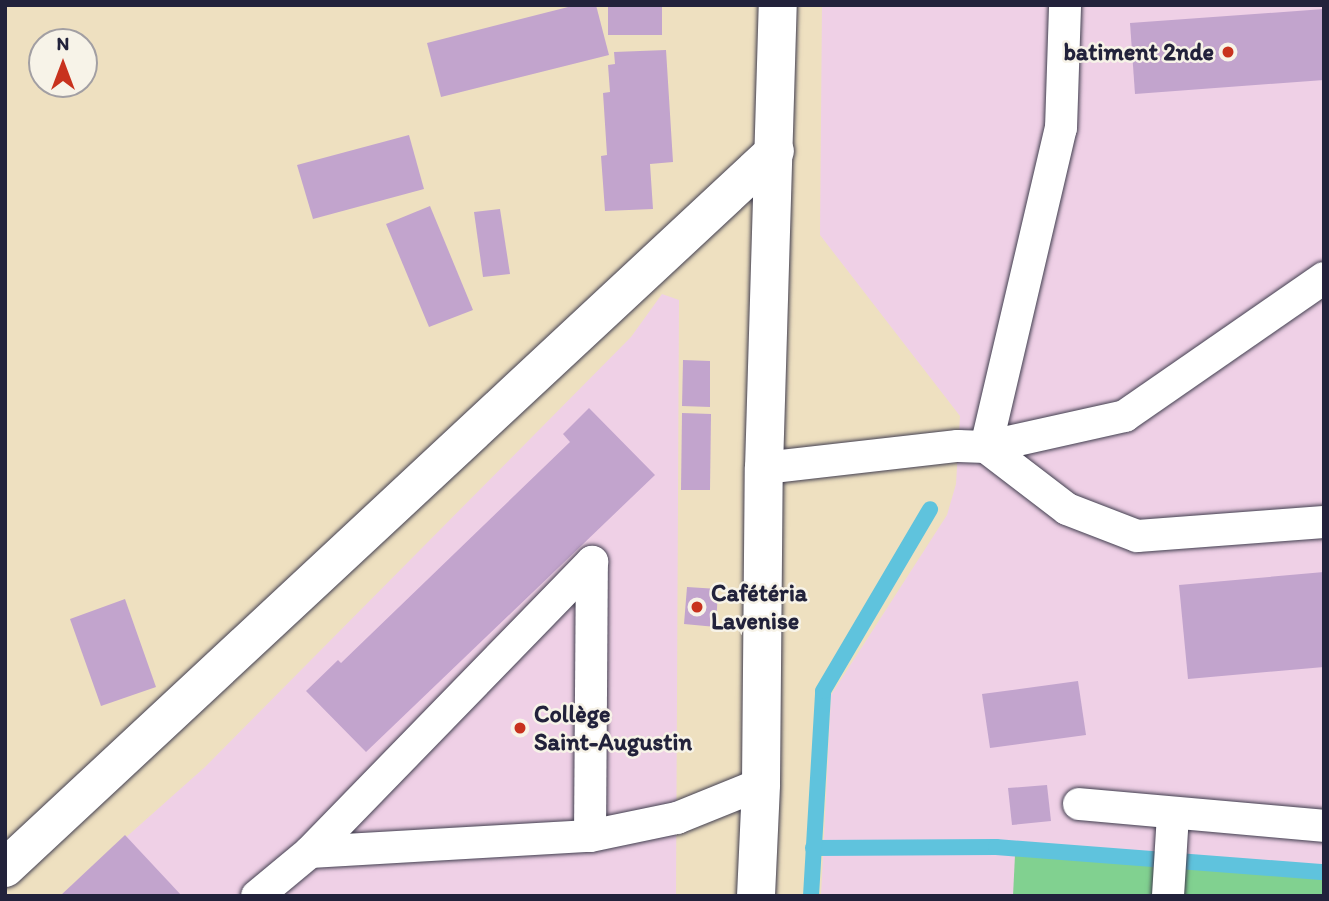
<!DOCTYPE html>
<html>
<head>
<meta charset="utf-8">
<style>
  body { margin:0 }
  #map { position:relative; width:1329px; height:901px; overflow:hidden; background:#eee0c0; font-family:Itim,sans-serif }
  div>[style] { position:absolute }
  .built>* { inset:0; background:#efd0e6 }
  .green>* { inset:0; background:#81d190 }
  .stream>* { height:16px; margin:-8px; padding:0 8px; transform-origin:8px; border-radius:8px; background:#5fc3dd }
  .building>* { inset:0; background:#c2a4cd }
  .roads { filter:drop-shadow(0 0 2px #413e4f) drop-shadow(0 0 2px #413e4f) }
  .service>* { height:32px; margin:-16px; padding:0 16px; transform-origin:16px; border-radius:16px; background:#fff }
  .minor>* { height:38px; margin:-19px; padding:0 19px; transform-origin:19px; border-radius:19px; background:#fff }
  .dots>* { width:19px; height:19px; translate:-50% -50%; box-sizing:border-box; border:4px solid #f7f3e8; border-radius:50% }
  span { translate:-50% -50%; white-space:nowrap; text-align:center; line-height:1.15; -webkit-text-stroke:5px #f7f3e8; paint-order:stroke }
  .poi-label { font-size:24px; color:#22223b; font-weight:700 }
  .right { translate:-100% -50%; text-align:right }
  .left { translate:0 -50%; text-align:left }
  .frame { position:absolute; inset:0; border:7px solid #22223b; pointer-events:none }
  .north { position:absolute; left:28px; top:28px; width:70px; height:70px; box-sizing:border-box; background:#f7f3e8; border:2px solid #a29fa3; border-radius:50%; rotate:0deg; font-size:19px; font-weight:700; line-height:28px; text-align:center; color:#22223b }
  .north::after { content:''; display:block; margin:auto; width:24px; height:32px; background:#c8321e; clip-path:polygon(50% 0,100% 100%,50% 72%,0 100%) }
</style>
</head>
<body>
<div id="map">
  <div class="built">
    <i style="clip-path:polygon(822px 5px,1324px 5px,1324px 896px,821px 896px,831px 695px,947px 515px,956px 484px,960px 416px,820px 235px)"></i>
    <i style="clip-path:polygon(662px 294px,679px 300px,676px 896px,60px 896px,205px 767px,631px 337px)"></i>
  </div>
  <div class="green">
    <i style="clip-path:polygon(1015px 855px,1161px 864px,1160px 896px,1013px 896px)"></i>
    <i style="clip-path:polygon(1175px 866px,1324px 877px,1324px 896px,1174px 896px)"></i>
  </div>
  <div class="stream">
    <i style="left:813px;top:848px;width:183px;rotate:-0.3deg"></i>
    <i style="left:996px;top:847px;width:329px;rotate:4.4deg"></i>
    <i style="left:811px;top:896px;width:205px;rotate:-86.6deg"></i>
    <i style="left:823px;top:691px;width:211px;rotate:-59.5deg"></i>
  </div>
  <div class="building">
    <i style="clip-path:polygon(576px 5px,596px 5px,609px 55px,441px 97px,427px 43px)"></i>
    <i style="clip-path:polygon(608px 5px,662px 5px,662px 35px,608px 35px)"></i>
    <i style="clip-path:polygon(1324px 9px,1324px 80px,1135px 94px,1130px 23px)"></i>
    <i style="clip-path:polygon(666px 50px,673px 162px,650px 164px,653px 209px,605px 211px,601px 156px,607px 155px,603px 93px,610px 92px,608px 65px,615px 64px,614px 52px)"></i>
    <i style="clip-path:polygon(409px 135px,424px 189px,313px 219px,297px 165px)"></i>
    <i style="clip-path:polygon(430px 206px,473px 310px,429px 327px,386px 224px)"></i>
    <i style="clip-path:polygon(500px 209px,510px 274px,483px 277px,474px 212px)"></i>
    <i style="clip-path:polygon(683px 360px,710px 361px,710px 407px,682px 406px)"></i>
    <i style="clip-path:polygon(589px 408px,655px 475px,366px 752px,306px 691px,338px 660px,341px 663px,570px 442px,563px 434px)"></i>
    <i style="clip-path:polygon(682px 413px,711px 414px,710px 490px,681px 490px)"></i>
    <i style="clip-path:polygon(1324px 572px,1324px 667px,1188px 679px,1179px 585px)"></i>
    <i style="clip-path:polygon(687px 587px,718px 589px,716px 627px,684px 624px)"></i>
    <i style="clip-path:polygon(125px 599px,156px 687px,101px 706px,70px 619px)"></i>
    <i style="clip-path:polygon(1078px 681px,1086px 735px,990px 748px,982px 694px)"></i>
    <i style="clip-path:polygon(1047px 785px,1051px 821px,1012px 825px,1008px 788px)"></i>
    <i style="clip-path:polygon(125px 835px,182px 896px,60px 896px)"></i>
  </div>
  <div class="roads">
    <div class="service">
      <i style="left:1324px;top:278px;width:242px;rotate:145.3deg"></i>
      <i style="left:1125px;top:416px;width:142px;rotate:167.4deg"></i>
      <i style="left:986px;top:447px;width:102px;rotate:37.4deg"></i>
      <i style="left:1067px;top:509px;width:75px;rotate:21.1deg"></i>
      <i style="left:1137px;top:536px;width:188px;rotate:-4.3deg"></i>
      <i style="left:764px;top:468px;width:195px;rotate:-6.5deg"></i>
      <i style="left:958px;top:446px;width:28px;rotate:2deg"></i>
      <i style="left:986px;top:447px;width:328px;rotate:-76.8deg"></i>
      <i style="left:1061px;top:128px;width:123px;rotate:-88.1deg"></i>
      <i style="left:1079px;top:804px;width:246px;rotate:5.1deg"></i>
      <i style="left:590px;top:836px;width:274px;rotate:-89.6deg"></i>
      <i style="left:310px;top:852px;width:280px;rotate:-3.3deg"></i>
      <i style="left:590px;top:836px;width:89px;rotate:-11.7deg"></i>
      <i style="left:677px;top:818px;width:91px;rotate:-22deg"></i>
      <i style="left:257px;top:896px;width:69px;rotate:-39.7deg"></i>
      <i style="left:310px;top:852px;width:405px;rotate:-45.8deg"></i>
      <i style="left:1168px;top:896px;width:81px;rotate:-86.5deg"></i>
    </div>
    <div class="minor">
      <i style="left:5px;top:868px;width:1052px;rotate:-42.96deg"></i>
      <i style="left:756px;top:896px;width:112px;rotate:-87.4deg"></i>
      <i style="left:761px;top:784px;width:316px;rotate:-89.5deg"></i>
      <i style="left:764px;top:468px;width:463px;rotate:-88.3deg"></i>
    </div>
  </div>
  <div class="dots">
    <i style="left:1228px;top:52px;background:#c8321e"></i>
    <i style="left:697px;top:607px;background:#c8321e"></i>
    <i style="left:520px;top:728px;background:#c8321e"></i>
  </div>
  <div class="poi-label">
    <span class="right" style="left:1214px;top:52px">batiment 2nde</span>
    <span class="left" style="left:711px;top:607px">Cafétéria<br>Lavenise</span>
    <span class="left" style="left:534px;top:728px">Collège<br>Saint-Augustin</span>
  </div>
  <div class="frame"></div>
  <div class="north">N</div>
</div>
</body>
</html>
